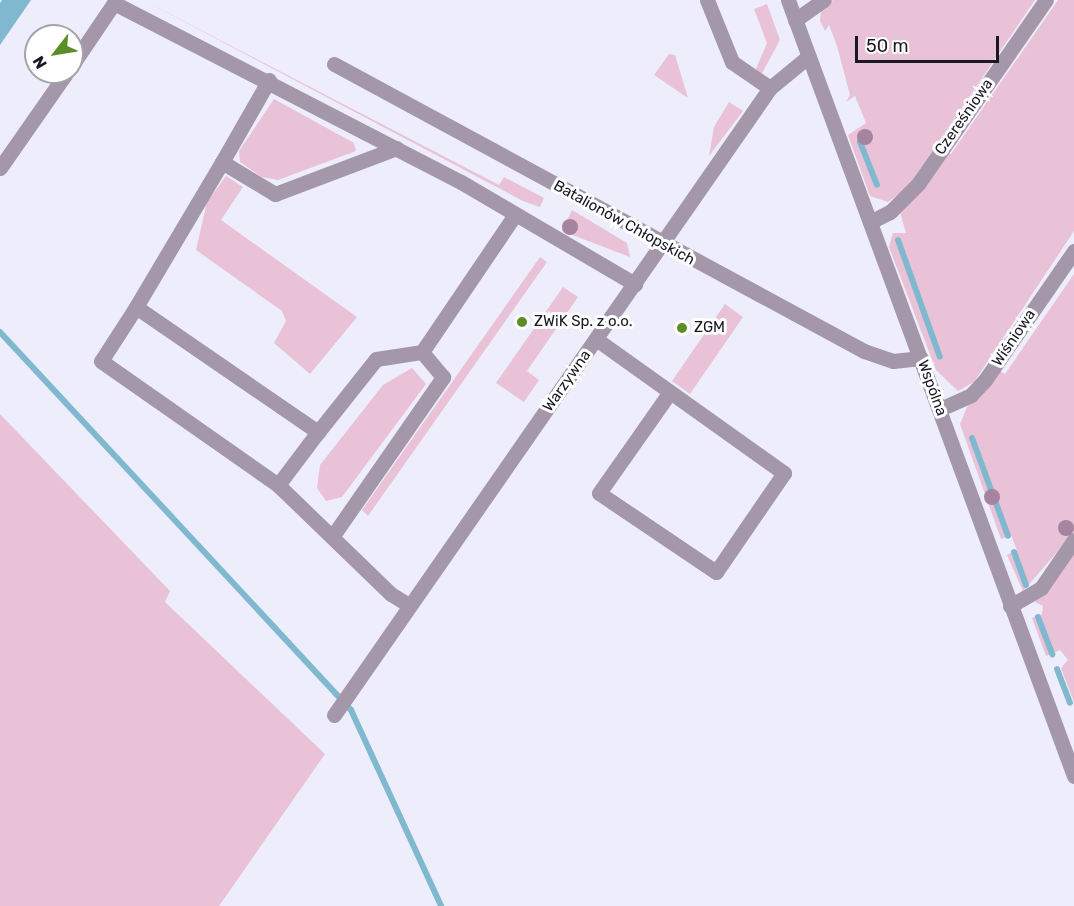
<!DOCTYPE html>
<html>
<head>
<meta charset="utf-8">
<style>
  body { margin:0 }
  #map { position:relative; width:1074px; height:906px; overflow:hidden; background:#ededfc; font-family:Rubik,sans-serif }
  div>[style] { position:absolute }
  .green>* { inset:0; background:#e9c2d7 }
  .water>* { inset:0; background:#80b9cf }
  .stream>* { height:6px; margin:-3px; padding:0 3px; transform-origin:3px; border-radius:3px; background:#80b9cf }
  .minor>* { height:15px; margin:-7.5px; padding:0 7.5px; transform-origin:7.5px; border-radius:7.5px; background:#a397a9 }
  .trees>* { width:16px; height:16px; margin:-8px; border-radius:50%; background:#a5849f }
  .dots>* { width:16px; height:16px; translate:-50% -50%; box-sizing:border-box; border:3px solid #fff; border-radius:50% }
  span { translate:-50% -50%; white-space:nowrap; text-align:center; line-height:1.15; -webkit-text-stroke:6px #fff; paint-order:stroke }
  .street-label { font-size:15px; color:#191925 }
  .poi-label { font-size:15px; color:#191925 }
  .left { translate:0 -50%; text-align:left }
  .north { position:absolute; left:24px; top:24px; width:60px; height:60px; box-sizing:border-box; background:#fff; border:2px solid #a3a3a8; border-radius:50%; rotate:239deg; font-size:16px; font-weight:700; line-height:24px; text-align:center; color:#191925 }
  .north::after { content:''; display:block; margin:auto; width:21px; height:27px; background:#5b8e26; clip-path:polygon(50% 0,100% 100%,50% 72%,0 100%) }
  .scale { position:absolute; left:855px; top:36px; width:144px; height:27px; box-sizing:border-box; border:3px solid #191925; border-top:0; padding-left:8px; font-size:18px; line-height:21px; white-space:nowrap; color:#191925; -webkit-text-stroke:4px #fff; paint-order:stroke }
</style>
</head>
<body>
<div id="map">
  <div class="green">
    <i style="clip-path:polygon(143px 0,499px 185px,504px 177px,544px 198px,540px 207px,523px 201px)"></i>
    <i style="clip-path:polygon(833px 0,1035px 0,908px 187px,888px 202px,870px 196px,848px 135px,866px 123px,855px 96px,846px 102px,850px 95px,837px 46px,829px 25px,825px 31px,820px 21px,821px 11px)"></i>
    <i style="clip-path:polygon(1058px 0,1074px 0,1074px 231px,974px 382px,958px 391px,936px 370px,889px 247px,893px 233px,906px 233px,900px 212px,947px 152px,951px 154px)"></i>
    <i style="clip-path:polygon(767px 4px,780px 40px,761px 75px,755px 71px,767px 43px,754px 9px)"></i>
    <i style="clip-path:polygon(669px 54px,675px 55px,688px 98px,654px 75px)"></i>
    <i style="clip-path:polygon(274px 99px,354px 143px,356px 151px,278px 180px,262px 177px,240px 162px,239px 151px)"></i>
    <i style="clip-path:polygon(729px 102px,743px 111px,709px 156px,714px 127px)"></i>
    <i style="clip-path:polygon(226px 176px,243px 187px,221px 220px,357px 317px,310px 374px,274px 343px,286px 321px,282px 311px,196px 250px,207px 202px)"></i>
    <i style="clip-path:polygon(572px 210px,627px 243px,630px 257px,562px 231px)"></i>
    <i style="clip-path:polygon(540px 257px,547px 262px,368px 516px,362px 510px)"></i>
    <i style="clip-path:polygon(1074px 274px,1074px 533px,1023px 591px,1007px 555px,1017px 550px,1011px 535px,1001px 539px,960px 424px,967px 407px,1000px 371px,1005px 374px)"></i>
    <i style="clip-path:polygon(563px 287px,578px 297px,527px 371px,539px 380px,524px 402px,496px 383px)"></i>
    <i style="clip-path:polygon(725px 304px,743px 317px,690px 394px,672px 381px)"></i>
    <i style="clip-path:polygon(412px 368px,426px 384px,342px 497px,326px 501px,317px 488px,320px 465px,383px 385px)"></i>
    <i style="clip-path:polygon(0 414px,170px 591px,165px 602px,325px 754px,219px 906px,0 906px)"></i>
    <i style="clip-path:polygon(1074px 550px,1074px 702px,1061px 668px,1068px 660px,1060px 650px,1046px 656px,1032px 618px,1042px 614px,1043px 606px,1035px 602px)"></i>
  </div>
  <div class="water">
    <i style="clip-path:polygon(2px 0,31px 0,0 45px,0 3px)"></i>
  </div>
  <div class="stream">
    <i style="left:860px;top:142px;width:46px;rotate:68.4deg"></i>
    <i style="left:898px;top:240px;width:124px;rotate:70.3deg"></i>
    <i style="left:0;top:332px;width:516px;rotate:47.12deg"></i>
    <i style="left:351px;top:710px;width:216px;rotate:65.3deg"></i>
    <i style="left:972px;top:438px;width:104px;rotate:69.8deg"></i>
    <i style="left:1014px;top:552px;width:35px;rotate:70deg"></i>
    <i style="left:1038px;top:617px;width:40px;rotate:69deg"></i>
    <i style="left:1057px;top:669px;width:36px;rotate:69deg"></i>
  </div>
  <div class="minor">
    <i style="left:707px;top:0;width:67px;rotate:68deg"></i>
    <i style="left:732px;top:62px;width:46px;rotate:34.4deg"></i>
    <i style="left:788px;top:0;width:827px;rotate:69.77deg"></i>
    <i style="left:795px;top:20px;width:35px;rotate:-35deg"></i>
    <i style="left:334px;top:64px;width:603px;rotate:28.44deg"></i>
    <i style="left:864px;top:351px;width:31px;rotate:19deg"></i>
    <i style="left:893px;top:361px;width:28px;rotate:-6deg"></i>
    <i style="left:72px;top:65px;width:75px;rotate:-55.9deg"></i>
    <i style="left:114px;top:3px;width:390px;rotate:27.3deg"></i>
    <i style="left:461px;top:182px;width:202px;rotate:30.4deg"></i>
    <i style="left:269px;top:80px;width:95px;rotate:119.8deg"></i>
    <i style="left:222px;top:162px;width:62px;rotate:31.1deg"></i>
    <i style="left:275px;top:194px;width:130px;rotate:-20.7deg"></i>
    <i style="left:222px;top:162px;width:169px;rotate:120.7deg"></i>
    <i style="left:136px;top:307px;width:221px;rotate:34.5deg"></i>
    <i style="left:318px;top:432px;width:93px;rotate:-51.5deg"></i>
    <i style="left:376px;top:359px;width:47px;rotate:-8.7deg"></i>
    <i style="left:422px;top:352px;width:164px;rotate:-55.9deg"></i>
    <i style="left:0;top:168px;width:117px;rotate:-55.1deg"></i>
    <i style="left:870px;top:222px;width:22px;rotate:-27deg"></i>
    <i style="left:890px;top:212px;width:40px;rotate:-45deg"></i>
    <i style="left:918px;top:184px;width:224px;rotate:-55.2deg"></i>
    <i style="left:136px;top:307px;width:64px;rotate:122.9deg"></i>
    <i style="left:101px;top:361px;width:216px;rotate:35deg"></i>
    <i style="left:278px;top:485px;width:66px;rotate:-53deg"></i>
    <i style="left:596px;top:339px;width:231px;rotate:35.5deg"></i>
    <i style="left:784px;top:473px;width:120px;rotate:124.5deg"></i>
    <i style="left:716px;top:572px;width:141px;rotate:-146deg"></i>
    <i style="left:599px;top:493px;width:123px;rotate:-54.9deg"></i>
    <i style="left:940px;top:409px;width:34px;rotate:-24deg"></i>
    <i style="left:971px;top:395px;width:21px;rotate:-47deg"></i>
    <i style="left:985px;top:380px;width:157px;rotate:-55.4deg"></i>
    <i style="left:278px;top:485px;width:157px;rotate:44deg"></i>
    <i style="left:391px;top:594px;width:22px;rotate:32deg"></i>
    <i style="left:332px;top:537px;width:195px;rotate:-55.2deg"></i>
    <i style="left:443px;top:377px;width:33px;rotate:-130deg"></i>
    <i style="left:1010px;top:606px;width:36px;rotate:-30deg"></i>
    <i style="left:1041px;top:588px;width:58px;rotate:-55.5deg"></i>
    <i style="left:334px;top:715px;width:764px;rotate:-55.19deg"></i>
    <i style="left:770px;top:88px;width:50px;rotate:-39.4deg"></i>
  </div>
  <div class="trees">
    <i style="left:865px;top:137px"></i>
    <i style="left:570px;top:227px"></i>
    <i style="left:992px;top:497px"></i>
    <i style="left:1066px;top:528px"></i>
  </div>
  <div class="dots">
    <i style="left:522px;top:322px;background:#5b8e26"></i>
    <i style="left:682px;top:328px;background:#5b8e26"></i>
  </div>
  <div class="street-label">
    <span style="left:964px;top:117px;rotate:-55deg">Czereśniowa</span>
    <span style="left:624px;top:223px;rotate:29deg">Batalionów Chłopskich</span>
    <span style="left:1014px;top:338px;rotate:-56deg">Wiśniowa</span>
    <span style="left:567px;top:381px;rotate:-55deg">Warzywna</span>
    <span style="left:932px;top:388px;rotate:70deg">Wspólna</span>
  </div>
  <div class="poi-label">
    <span class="left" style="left:534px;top:322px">ZWiK Sp. z o.o.</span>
    <span class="left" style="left:694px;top:328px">ZGM</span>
  </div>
  <div class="north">N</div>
  <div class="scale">50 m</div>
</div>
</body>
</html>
